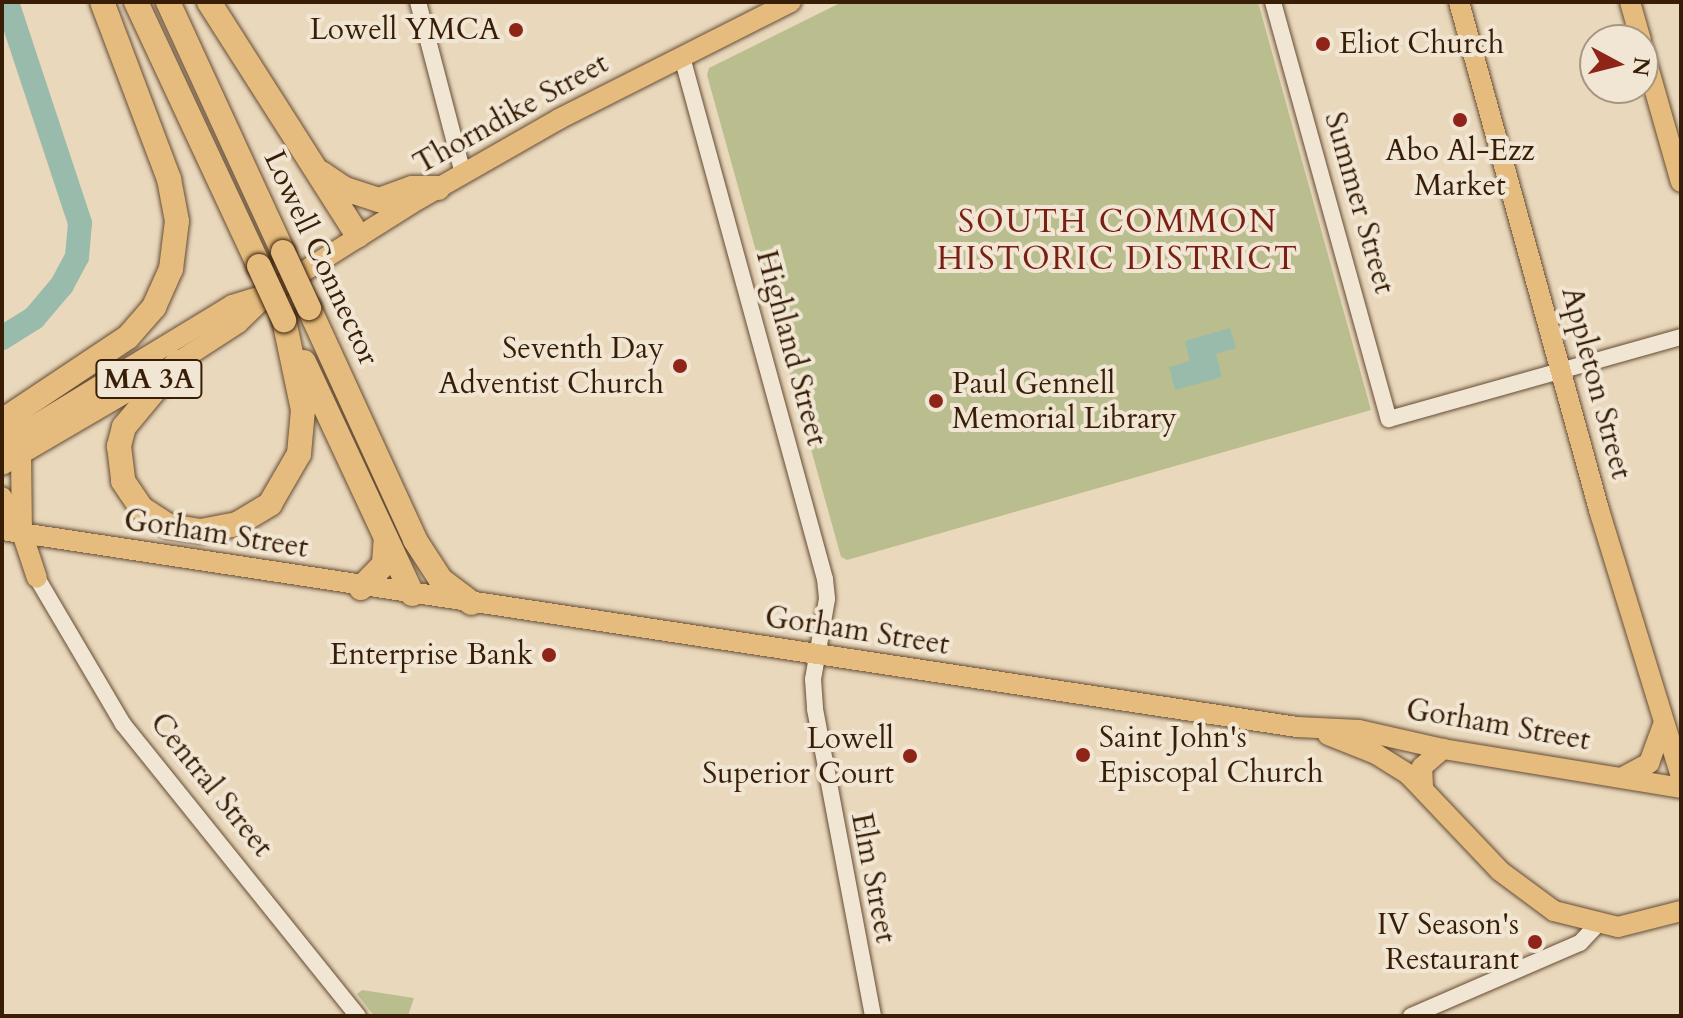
<!DOCTYPE html>
<html>
<head>
<meta charset="utf-8">
<style>
  body { margin:0 }
  #map { position:relative; width:1683px; height:1018px; overflow:hidden; background:#ead8bc; font-family:Cardo,serif }
  div>[style] { position:absolute }
  .green>* { inset:0; background:#babe8e }
  .water>* { inset:0; background:#99bbab }
  .river>* { height:24px; margin:-12px; padding:0 12px; transform-origin:12px; border-radius:12px; background:#99bbab }
  .roads { filter:drop-shadow(0 0 2px #644c34) drop-shadow(0 0 2px #644c34) }
  .minor>* { height:16px; margin:-8px; padding:0 8px; transform-origin:8px; border-radius:8px; background:#f1e6d3 }
  .major>* { height:20px; margin:-10px; padding:0 10px; transform-origin:10px; border-radius:10px; background:#e5bc7e }
  .highway>* { height:24px; margin:-12px; padding:0 12px; transform-origin:12px; border-radius:12px; background:#e5bc7e }
  .bridges { filter:drop-shadow(0 0 2px #381e07) drop-shadow(0 0 2px #381e07) }
  .highway-bridge>* { height:24px; margin:-12px; padding:0 12px; transform-origin:12px; border-radius:12px; background:#e5bc7e }
  .dots>* { width:22px; height:22px; translate:-50% -50%; box-sizing:border-box; border:4px solid #f1e6d3; border-radius:50% }
  span { translate:-50% -50%; white-space:nowrap; text-align:center; line-height:1.15; -webkit-text-stroke:8px #f1e6d3; paint-order:stroke }
  .shield-label span { padding:2px 6px; background:#f1e6d3; border:2px solid; border-radius:6px; -webkit-text-stroke-width:0 }
  .shield-label { font-size:28px; color:#381e07; font-weight:700 }
  .poi-label { font-size:30px; color:#381e07 }
  .right { translate:-100% -50%; text-align:right }
  .left { translate:0 -50%; text-align:left }
  .street-label { font-size:30px; color:#381e07 }
  .neighbourhood-label { font-size:32px; color:#7a1f14; letter-spacing:2px }
  .frame { position:absolute; inset:0; border:4px solid #381e07; pointer-events:none }
  .north { position:absolute; left:1579px; top:24px; width:80px; height:80px; box-sizing:border-box; background:#f1e6d3; border:2px solid #a79681; border-radius:50%; rotate:97deg; font-size:22px; font-weight:700; line-height:32px; text-align:center; color:#381e07 }
  .north::after { content:''; display:block; margin:auto; width:28px; height:36px; background:#8f2418; clip-path:polygon(50% 0,100% 100%,50% 72%,0 100%) }
</style>
</head>
<body>
<div id="map">
  <div class="green">
    <i style="clip-path:polygon(842px 2px,1258px 2px,1371px 410px,847px 560px,841px 557px,707px 75px,709px 68px)"></i>
    <i style="clip-path:polygon(362px 990px,414px 998px,408px 1016px,374px 1016px,357px 994px)"></i>
  </div>
  <div class="water">
    <i style="clip-path:polygon(1230px 328px,1236px 348px,1216px 354px,1222px 377px,1175px 390px,1169px 367px,1190px 361px,1185px 341px)"></i>
  </div>
  <div class="river">
    <i style="left:2px;top:338px;width:38px;rotate:-32deg"></i>
    <i style="left:34px;top:318px;width:43px;rotate:-49.7deg"></i>
    <i style="left:62px;top:285px;width:32px;rotate:-62deg"></i>
    <i style="left:77px;top:257px;width:34px;rotate:-85deg"></i>
    <i style="left:80px;top:223px;width:233px;rotate:-108.3deg"></i>
  </div>
  <div class="roads">
    <div class="minor">
      <i style="left:418px;top:2px;width:178px;rotate:75.3deg"></i>
      <i style="left:1273px;top:2px;width:433px;rotate:74.5deg"></i>
      <i style="left:1389px;top:419px;width:303px;rotate:-15.7deg"></i>
      <i style="left:682px;top:57px;width:541px;rotate:74.68deg"></i>
      <i style="left:825px;top:579px;width:20px;rotate:84deg"></i>
      <i style="left:827px;top:599px;width:81px;rotate:99.9deg"></i>
      <i style="left:813px;top:679px;width:30px;rotate:86deg"></i>
      <i style="left:815px;top:709px;width:312px;rotate:79.3deg"></i>
      <i style="left:37px;top:578px;width:169px;rotate:59.5deg"></i>
      <i style="left:123px;top:724px;width:375px;rotate:51.2deg"></i>
      <i style="left:1411px;top:1016px;width:184px;rotate:-23.4deg"></i>
      <i style="left:1580px;top:943px;width:25px;rotate:-47deg"></i>
    </div>
    <div class="major">
      <i style="left:1459px;top:2px;width:527px;rotate:74.59deg"></i>
      <i style="left:1599px;top:510px;width:279px;rotate:72.9deg"></i>
      <i style="left:1630px;top:2px;width:40px;rotate:74deg"></i>
      <i style="left:1643px;top:49px;width:138px;rotate:74.1deg"></i>
      <i style="left:2px;top:445px;width:269px;rotate:-31.3deg"></i>
      <i style="left:232px;top:305px;width:34px;rotate:-17deg"></i>
      <i style="left:21px;top:453px;width:80px;rotate:89.3deg"></i>
      <i style="left:2px;top:465px;width:204px;rotate:-30.3deg"></i>
      <i style="left:178px;top:362px;width:72px;rotate:-33deg"></i>
      <i style="left:238px;top:323px;width:42px;rotate:-44deg"></i>
      <i style="left:268px;top:294px;width:178px;rotate:-32.2deg"></i>
      <i style="left:419px;top:199px;width:161px;rotate:-29.7deg"></i>
      <i style="left:559px;top:119px;width:260px;rotate:-26.8deg"></i>
      <i style="left:2px;top:497px;width:41px;rotate:60.9deg"></i>
      <i style="left:22px;top:533px;width:47px;rotate:71.6deg"></i>
      <i style="left:2px;top:530px;width:1310px;rotate:8.65deg"></i>
      <i style="left:1297px;top:727px;width:62px;rotate:2.8deg"></i>
      <i style="left:1359px;top:730px;width:86px;rotate:12.7deg"></i>
      <i style="left:1443px;top:749px;width:241px;rotate:9.3deg"></i>
      <i style="left:1328px;top:735px;width:52px;rotate:21.6deg"></i>
      <i style="left:1376px;top:754px;width:39px;rotate:32deg"></i>
      <i style="left:1409px;top:775px;width:132px;rotate:46.5deg"></i>
      <i style="left:1500px;top:871px;width:67px;rotate:36.5deg"></i>
      <i style="left:1554px;top:911px;width:66px;rotate:14deg"></i>
      <i style="left:1618px;top:927px;width:65px;rotate:-14.3deg"></i>
      <i style="left:1623px;top:777px;width:30px;rotate:-28deg"></i>
      <i style="left:1649px;top:763px;width:40px;rotate:-69.8deg"></i>
      <i style="left:1423px;top:786px;width:19px;rotate:-93deg"></i>
      <i style="left:1422px;top:767px;width:28px;rotate:-41deg"></i>
    </div>
    <div class="highway">
      <i style="left:136px;top:2px;width:291px;rotate:65deg"></i>
      <i style="left:168px;top:2px;width:275px;rotate:65.3deg"></i>
      <i style="left:209px;top:2px;width:277px;rotate:57.5deg"></i>
      <i style="left:321px;top:173px;width:29px;rotate:34deg"></i>
      <i style="left:345px;top:189px;width:36px;rotate:18deg"></i>
      <i style="left:379px;top:200px;width:35px;rotate:-20deg"></i>
      <i style="left:412px;top:188px;width:26px"></i>
      <i style="left:309px;top:308px;width:255px;rotate:65.4deg"></i>
      <i style="left:415px;top:540px;width:48px;rotate:57deg"></i>
      <i style="left:441px;top:580px;width:38px;rotate:37deg"></i>
      <i style="left:178px;top:362px;width:85px;rotate:129.7deg"></i>
      <i style="left:124px;top:427px;width:20px;rotate:105deg"></i>
      <i style="left:119px;top:446px;width:35px;rotate:83deg"></i>
      <i style="left:123px;top:481px;width:32px;rotate:56deg"></i>
      <i style="left:141px;top:508px;width:33px;rotate:33deg"></i>
      <i style="left:169px;top:526px;width:32px;rotate:9deg"></i>
      <i style="left:201px;top:531px;width:37px;rotate:-11deg"></i>
      <i style="left:237px;top:524px;width:39px;rotate:-31deg"></i>
      <i style="left:270px;top:504px;width:58px;rotate:-59.9deg"></i>
      <i style="left:299px;top:454px;width:44px;rotate:-84.8deg"></i>
      <i style="left:303px;top:410px;width:92px;rotate:-101.9deg"></i>
      <i style="left:304px;top:362px;width:256px;rotate:65deg"></i>
      <i style="left:2px;top:421px;width:151px;rotate:-33.7deg"></i>
      <i style="left:128px;top:337px;width:40px;rotate:-49deg"></i>
      <i style="left:154px;top:307px;width:42px;rotate:-65.9deg"></i>
      <i style="left:171px;top:269px;width:48px;rotate:-82.9deg"></i>
      <i style="left:177px;top:221px;width:43px;rotate:-100.8deg"></i>
      <i style="left:169px;top:179px;width:189px;rotate:-110.7deg"></i>
      <i style="left:361px;top:588px;width:33px;rotate:-46deg"></i>
      <i style="left:384px;top:564px;width:26px;rotate:-86deg"></i>
    </div>
  </div>
  <div class="bridges">
    <div class="highway-bridge">
      <i style="left:283px;top:252px;width:62px;rotate:65.1deg"></i>
      <i style="left:259px;top:266px;width:60px;rotate:65.2deg"></i>
    </div>
  </div>
  <div class="dots">
    <i style="left:516px;top:30px;background:#8f2418"></i>
    <i style="left:1323px;top:44px;background:#8f2418"></i>
    <i style="left:1460px;top:120px;background:#8f2418"></i>
    <i style="left:680px;top:366px;background:#8f2418"></i>
    <i style="left:936px;top:401px;background:#8f2418"></i>
    <i style="left:549px;top:655px;background:#8f2418"></i>
    <i style="left:1083px;top:755px;background:#8f2418"></i>
    <i style="left:910px;top:756px;background:#8f2418"></i>
    <i style="left:1535px;top:942px;background:#8f2418"></i>
  </div>
  <div class="shield-label">
    <span style="left:149px;top:379px">MA 3A</span>
  </div>
  <div class="poi-label">
    <span class="right" style="left:500px;top:30px">Lowell YMCA</span>
    <span class="left" style="left:1339px;top:44px">Eliot Church</span>
    <span style="left:1460px;top:168px">Abo Al-Ezz<br>Market</span>
    <span class="right" style="left:664px;top:366px">Seventh Day<br>Adventist Church</span>
    <span class="left" style="left:952px;top:401px">Paul Gennell<br>Memorial Library</span>
    <span class="right" style="left:533px;top:655px">Enterprise Bank</span>
    <span class="left" style="left:1099px;top:755px">Saint John's<br>Episcopal Church</span>
    <span class="right" style="left:894px;top:756px">Lowell<br>Superior Court</span>
    <span class="right" style="left:1519px;top:942px">IV Season's<br>Restaurant</span>
  </div>
  <div class="street-label">
    <span style="left:511px;top:114px;rotate:-29deg">Thorndike Street</span>
    <span style="left:1359px;top:203px;rotate:74deg">Summer Street</span>
    <span style="left:321px;top:258px;rotate:65deg">Lowell Connector</span>
    <span style="left:791px;top:348px;rotate:75deg">Highland Street</span>
    <span style="left:1596px;top:383px;rotate:75deg">Appleton Street</span>
    <span style="left:216px;top:534px;rotate:9deg">Gorham Street</span>
    <span style="left:857px;top:631px;rotate:9deg">Gorham Street</span>
    <span style="left:1498px;top:725px;rotate:10deg">Gorham Street</span>
    <span style="left:211px;top:785px;rotate:51deg">Central Street</span>
    <span style="left:873px;top:878px;rotate:79deg">Elm Street</span>
  </div>
  <div class="neighbourhood-label">
    <span style="left:1118px;top:241px">SOUTH COMMON<br>HISTORIC DISTRICT</span>
  </div>
  <div class="frame"></div>
  <div class="north">N</div>
</div>
</body>
</html>
